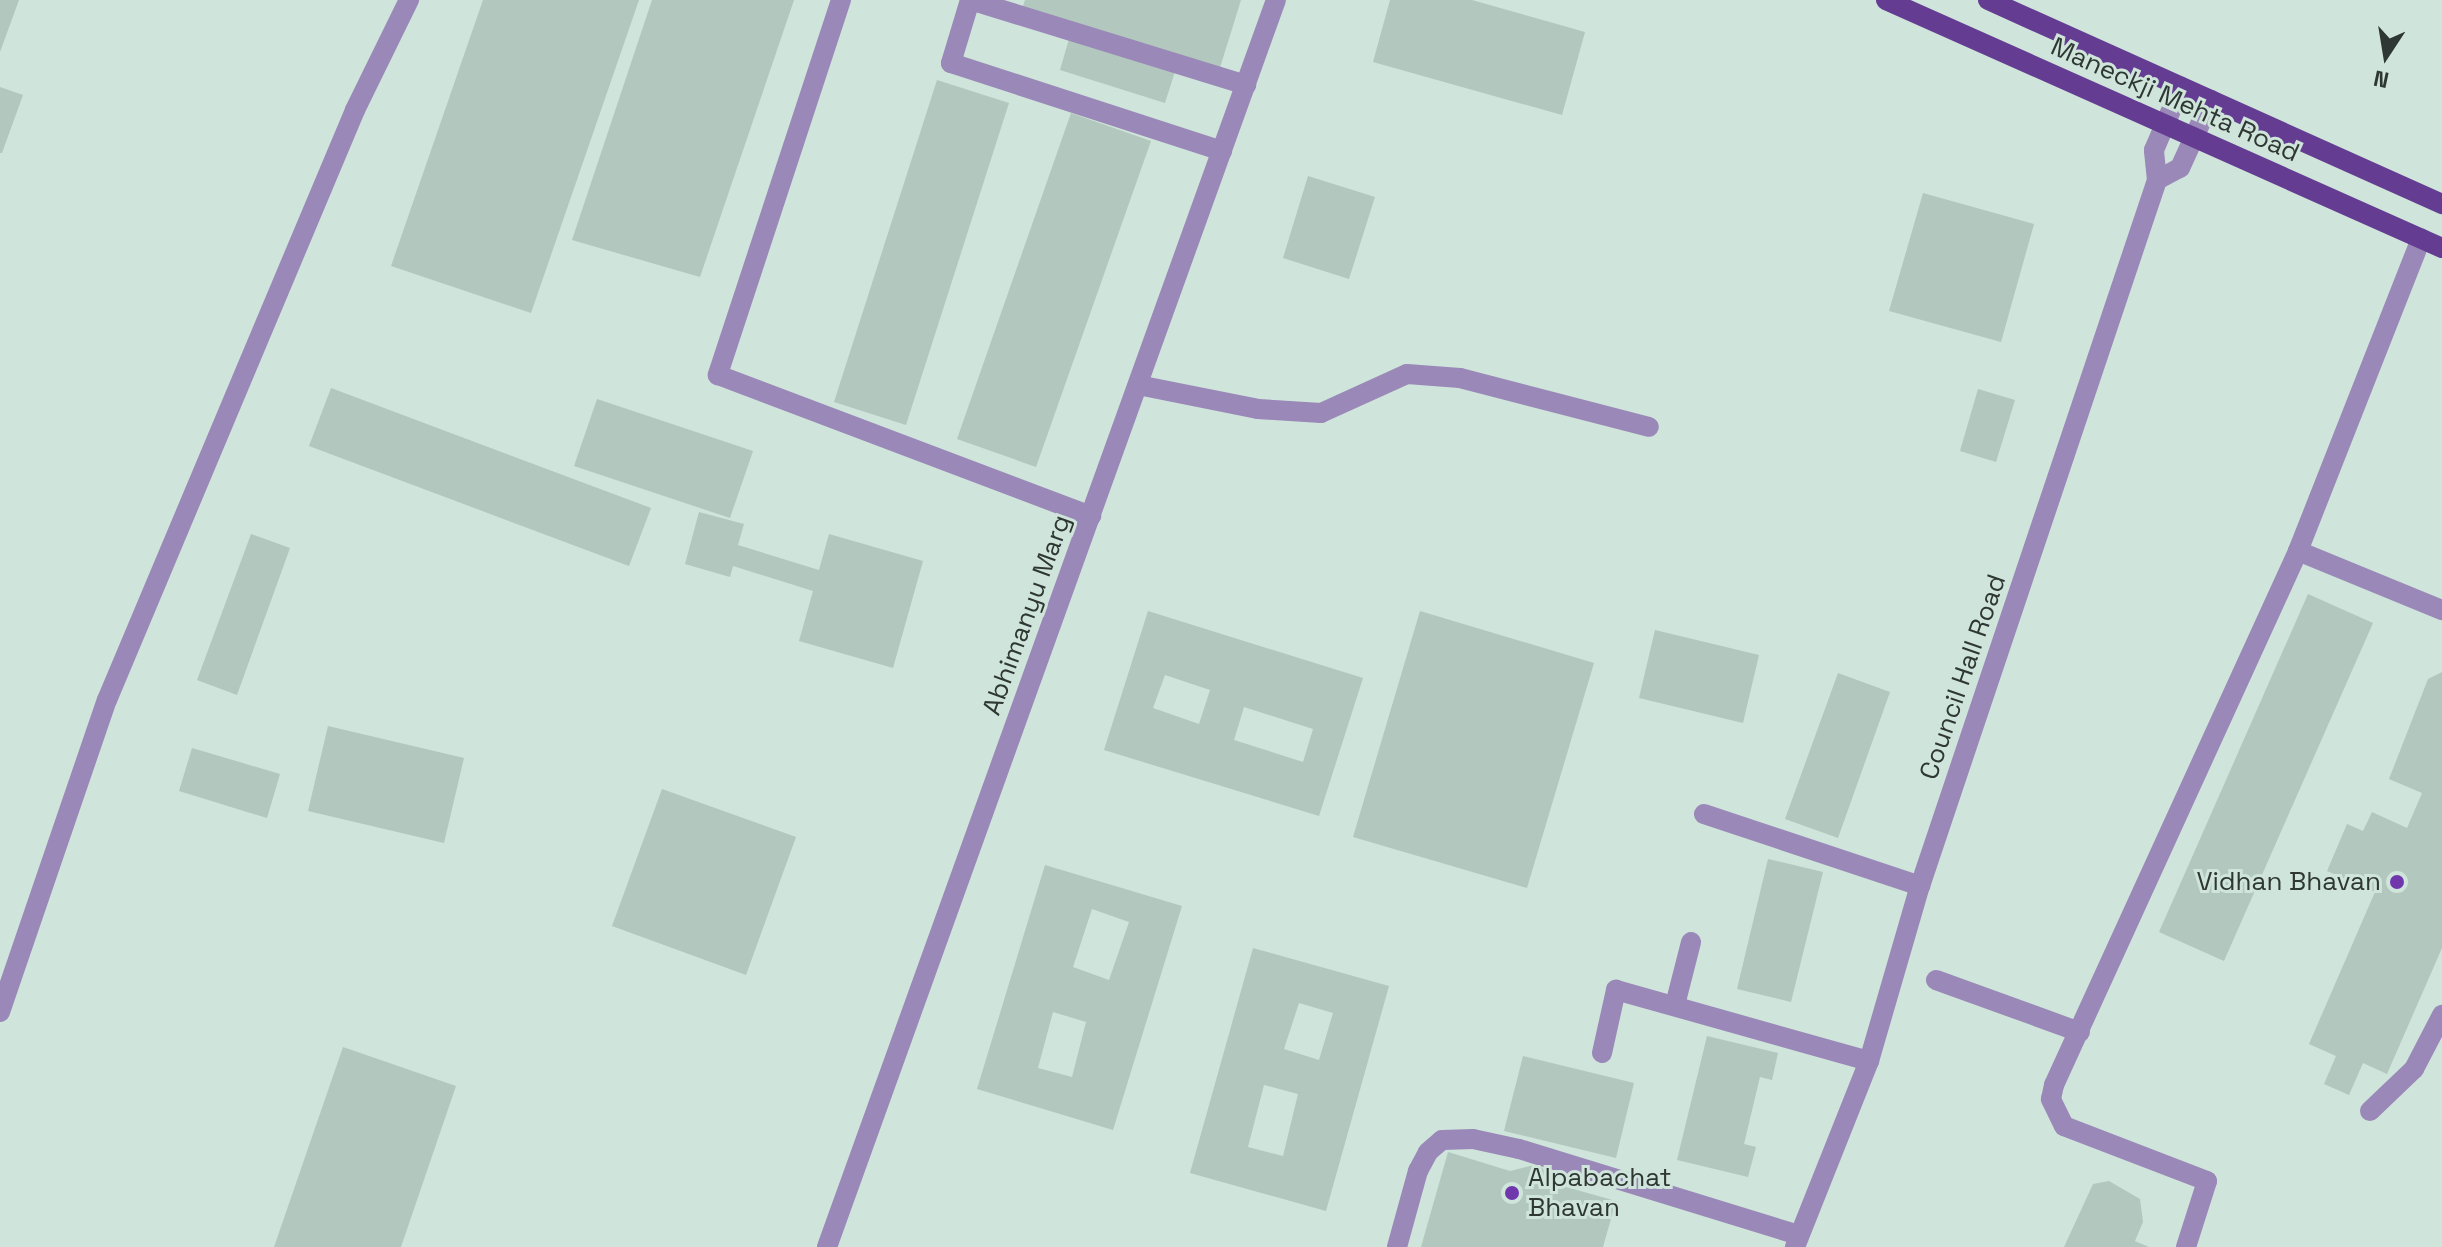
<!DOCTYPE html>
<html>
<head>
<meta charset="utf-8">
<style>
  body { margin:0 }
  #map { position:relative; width:2442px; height:1247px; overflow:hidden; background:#cfe4da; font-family:"Space Grotesk",sans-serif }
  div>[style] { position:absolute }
  .building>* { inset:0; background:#b2c7bd }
  .minor>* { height:20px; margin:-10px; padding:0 10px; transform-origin:10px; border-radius:10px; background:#9a88b8 }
  .major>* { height:20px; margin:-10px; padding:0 10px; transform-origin:10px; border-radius:10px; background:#643c92 }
  .dots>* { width:22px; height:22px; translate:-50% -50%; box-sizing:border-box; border:4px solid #cfe4da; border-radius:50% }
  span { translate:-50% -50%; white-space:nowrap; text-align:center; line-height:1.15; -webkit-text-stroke:6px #cfe4da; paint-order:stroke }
  .street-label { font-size:26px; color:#2e3733 }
  .poi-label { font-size:26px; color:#2e3733 }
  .right { translate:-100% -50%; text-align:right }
  .left { translate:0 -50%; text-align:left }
  .north { position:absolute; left:2346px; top:16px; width:80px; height:80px; -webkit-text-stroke:6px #cfe4da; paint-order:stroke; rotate:192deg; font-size:22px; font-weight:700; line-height:32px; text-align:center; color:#2e3733 }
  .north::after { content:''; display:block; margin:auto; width:28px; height:36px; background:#2e3733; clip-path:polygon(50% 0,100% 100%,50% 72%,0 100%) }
</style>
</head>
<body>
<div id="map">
  <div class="building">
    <i style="clip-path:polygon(0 0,19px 0,0 52px)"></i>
    <i style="clip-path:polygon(483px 0,639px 0,531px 313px,391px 266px)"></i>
    <i style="clip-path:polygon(652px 0,794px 0,700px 277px,572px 240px)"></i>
    <i style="clip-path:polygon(1025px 0,1241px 0,1218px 74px,1021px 12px)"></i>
    <i style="clip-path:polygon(1390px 0,1472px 0,1585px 32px,1562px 115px,1373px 62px)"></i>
    <i style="clip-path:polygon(1071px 32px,1177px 65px,1165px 103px,1060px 70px)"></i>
    <i style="clip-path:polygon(937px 80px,1009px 103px,906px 425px,834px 402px)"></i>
    <i style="clip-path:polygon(0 87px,23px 95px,2px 153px,0 153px)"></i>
    <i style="clip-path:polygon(1071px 113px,1151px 141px,1036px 467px,957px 439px)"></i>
    <i style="clip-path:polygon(1308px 176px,1375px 197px,1349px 279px,1283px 258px)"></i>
    <i style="clip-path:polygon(1923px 193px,2034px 224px,2001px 342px,1889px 311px)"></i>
    <i style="clip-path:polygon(331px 388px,651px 508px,629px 566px,309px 446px)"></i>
    <i style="clip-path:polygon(1978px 389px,2015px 400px,1996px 462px,1960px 451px)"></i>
    <i style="clip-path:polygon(597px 399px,753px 451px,730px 518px,574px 466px)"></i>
    <i style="clip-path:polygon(699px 512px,744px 524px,738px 545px,819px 570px,829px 534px,923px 561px,893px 668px,799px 641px,813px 591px,733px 566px,730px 577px,685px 564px)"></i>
    <i style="clip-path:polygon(251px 534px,290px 548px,237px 695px,197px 680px)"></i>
    <i style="clip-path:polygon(2308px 594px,2373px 623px,2224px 961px,2159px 932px)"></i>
    <i style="clip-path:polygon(evenodd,1148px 611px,1363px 678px,1319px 816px,1104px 750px,1148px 611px,1165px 675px,1210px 690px,1199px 724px,1153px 708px,1165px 675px,1148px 611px,1244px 707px,1313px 729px,1303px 762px,1234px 740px,1244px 707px)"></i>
    <i style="clip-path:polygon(1420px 611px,1594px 663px,1527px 888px,1353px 837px)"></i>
    <i style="clip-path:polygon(1655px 630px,1759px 655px,1743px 723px,1639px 698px)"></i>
    <i style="clip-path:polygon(2442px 672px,2442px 948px,2387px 1074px,2363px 1063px,2349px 1095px,2324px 1084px,2336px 1056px,2309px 1044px,2375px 892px,2327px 871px,2347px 824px,2363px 831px,2372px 812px,2407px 828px,2422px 793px,2389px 779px,2428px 679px)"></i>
    <i style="clip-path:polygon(1838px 673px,1890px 692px,1838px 838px,1785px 819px)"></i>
    <i style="clip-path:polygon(328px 726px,464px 758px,444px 843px,308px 811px)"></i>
    <i style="clip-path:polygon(192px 748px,280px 774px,267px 818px,179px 791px)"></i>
    <i style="clip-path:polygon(662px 789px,796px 837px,746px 975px,612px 926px)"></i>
    <i style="clip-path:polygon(1768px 859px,1823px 872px,1791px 1002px,1737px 989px)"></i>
    <i style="clip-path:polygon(evenodd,1045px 865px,1182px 906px,1113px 1130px,977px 1089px,1045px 865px,1092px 909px,1129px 922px,1109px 980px,1073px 967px,1092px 909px,1045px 865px,1053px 1012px,1086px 1022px,1072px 1077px,1038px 1068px,1053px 1012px)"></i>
    <i style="clip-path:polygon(evenodd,1253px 948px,1389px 986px,1326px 1211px,1190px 1173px,1253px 948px,1299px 1003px,1333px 1013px,1319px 1060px,1284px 1049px,1299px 1003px,1253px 948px,1264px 1085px,1298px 1094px,1283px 1156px,1248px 1147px,1264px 1085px)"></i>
    <i style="clip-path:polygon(1707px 1036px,1778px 1053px,1772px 1080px,1760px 1077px,1744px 1144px,1756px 1147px,1748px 1177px,1677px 1160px)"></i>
    <i style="clip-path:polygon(343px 1047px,456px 1086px,401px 1247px,274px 1247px)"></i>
    <i style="clip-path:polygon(1523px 1056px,1634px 1083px,1616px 1158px,1504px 1131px)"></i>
    <i style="clip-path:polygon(1448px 1152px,1510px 1171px,1538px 1164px,1559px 1185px,1616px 1201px,1603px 1247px,1421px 1247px)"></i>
    <i style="clip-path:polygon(2109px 1181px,2140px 1199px,2143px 1222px,2135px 1241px,2149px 1247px,2064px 1247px,2093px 1184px)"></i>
  </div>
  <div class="minor">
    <i style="left:841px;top:0;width:395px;rotate:108.2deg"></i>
    <i style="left:718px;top:375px;width:399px;rotate:20.7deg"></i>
    <i style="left:970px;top:0;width:66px;rotate:106.8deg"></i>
    <i style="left:951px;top:63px;width:285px;rotate:18deg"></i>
    <i style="left:970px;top:0;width:289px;rotate:17.1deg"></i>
    <i style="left:2157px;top:180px;width:30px;rotate:-96deg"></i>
    <i style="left:2154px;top:150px;width:69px;rotate:-66.8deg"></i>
    <i style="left:1138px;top:385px;width:122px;rotate:11.3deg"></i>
    <i style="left:1258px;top:409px;width:63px;rotate:3.6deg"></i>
    <i style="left:1321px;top:413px;width:94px;rotate:-24.4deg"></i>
    <i style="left:1407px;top:374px;width:53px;rotate:4.3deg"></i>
    <i style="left:1460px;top:378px;width:195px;rotate:14.5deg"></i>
    <i style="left:2298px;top:551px;width:156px;rotate:22.3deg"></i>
    <i style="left:1704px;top:814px;width:228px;rotate:18.4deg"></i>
    <i style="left:1936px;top:980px;width:153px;rotate:19.9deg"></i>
    <i style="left:1675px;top:1005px;width:65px;rotate:-75.7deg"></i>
    <i style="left:0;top:1012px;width:330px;rotate:-71.1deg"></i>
    <i style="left:107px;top:700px;width:640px;rotate:-67.2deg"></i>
    <i style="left:355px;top:110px;width:123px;rotate:-63.9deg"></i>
    <i style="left:1602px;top:1053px;width:65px;rotate:-77.5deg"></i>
    <i style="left:1616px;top:990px;width:263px;rotate:15.7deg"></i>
    <i style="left:2370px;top:1111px;width:61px;rotate:-43.7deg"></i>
    <i style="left:2414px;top:1069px;width:61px;rotate:-62.6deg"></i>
    <i style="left:827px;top:1247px;width:1325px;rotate:-70.2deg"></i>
    <i style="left:1397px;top:1247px;width:79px;rotate:-74.6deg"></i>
    <i style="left:1418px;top:1171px;width:21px;rotate:-62deg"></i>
    <i style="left:1428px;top:1152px;width:18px;rotate:-41deg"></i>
    <i style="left:1442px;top:1140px;width:31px;rotate:-2deg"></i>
    <i style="left:1473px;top:1139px;width:47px;rotate:12.3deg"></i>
    <i style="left:1519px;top:1149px;width:293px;rotate:17.1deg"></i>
    <i style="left:1795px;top:1247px;width:200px;rotate:-68.3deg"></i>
    <i style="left:1869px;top:1061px;width:182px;rotate:-73.8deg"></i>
    <i style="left:1920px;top:886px;width:745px;rotate:-71.44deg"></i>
    <i style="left:2157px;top:180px;width:26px;rotate:-28deg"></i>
    <i style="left:2180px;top:168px;width:75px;rotate:-65.5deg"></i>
    <i style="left:2186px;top:1247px;width:69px;rotate:-72.3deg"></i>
    <i style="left:2207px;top:1181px;width:153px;rotate:-159deg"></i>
    <i style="left:2064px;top:1126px;width:30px;rotate:-116deg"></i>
    <i style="left:2051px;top:1099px;width:14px;rotate:-78deg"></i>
    <i style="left:2054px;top:1085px;width:587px;rotate:-65.44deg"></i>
    <i style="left:2298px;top:551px;width:336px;rotate:-68.5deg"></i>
  </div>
  <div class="major">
    <i style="left:1886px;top:0;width:609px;rotate:24.04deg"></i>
    <i style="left:1988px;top:0;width:498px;rotate:24.2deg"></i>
  </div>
  <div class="dots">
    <i style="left:2397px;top:882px;background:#7037ad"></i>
    <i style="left:1512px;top:1193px;background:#7037ad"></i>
  </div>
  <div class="street-label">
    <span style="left:2175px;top:100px;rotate:24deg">Maneckji Mehta Road</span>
    <span style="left:1027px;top:615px;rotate:-70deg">Abhimanyu Marg</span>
    <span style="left:1963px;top:677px;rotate:-71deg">Council Hall Road</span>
  </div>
  <div class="poi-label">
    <span class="right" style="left:2381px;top:882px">Vidhan Bhavan</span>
    <span class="left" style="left:1528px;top:1193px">Alpabachat<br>Bhavan</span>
  </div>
  <div class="north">N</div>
</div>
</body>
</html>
